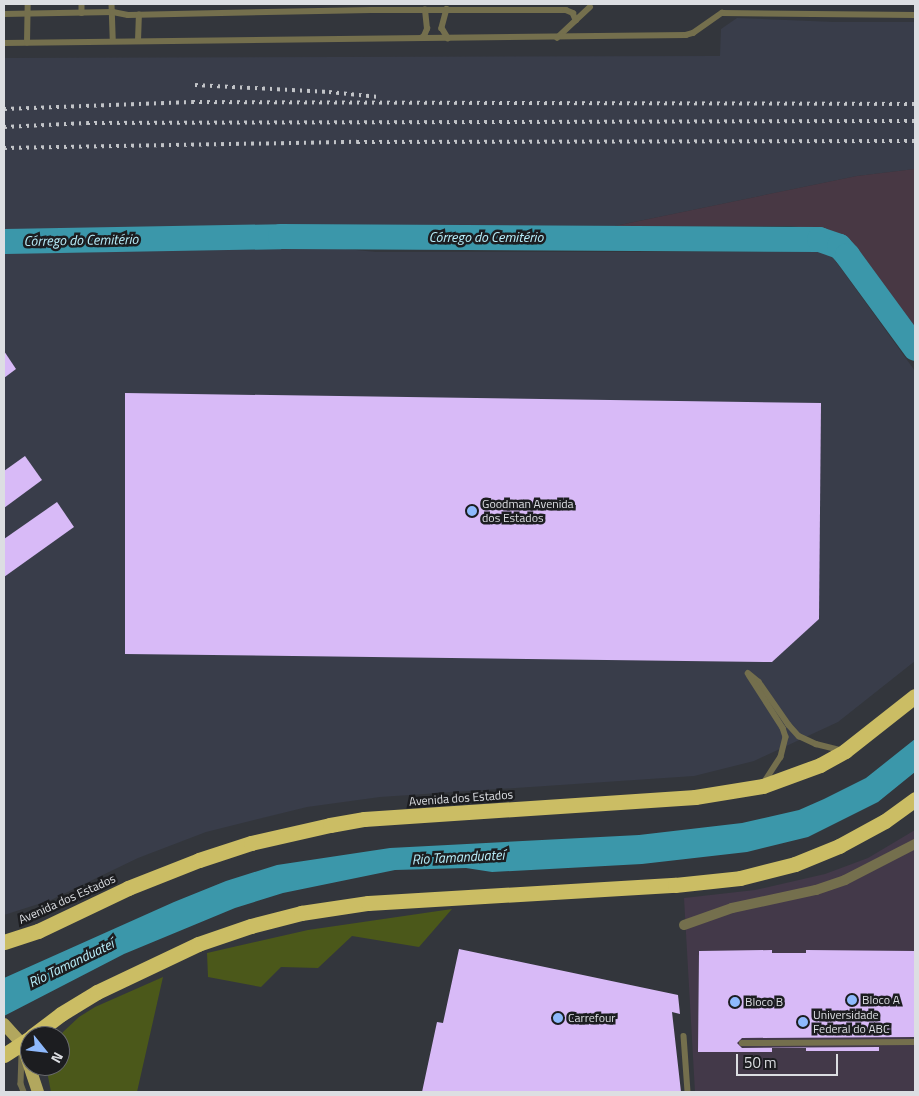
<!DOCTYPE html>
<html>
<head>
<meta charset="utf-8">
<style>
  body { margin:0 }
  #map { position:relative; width:919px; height:1096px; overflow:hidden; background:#33363c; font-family:"Titillium Web",sans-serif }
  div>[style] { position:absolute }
  .built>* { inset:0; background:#393d4a }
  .industrial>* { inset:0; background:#483844 }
  .education>* { inset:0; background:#433949 }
  .green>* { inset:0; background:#4b581a }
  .water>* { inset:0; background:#3b97aa }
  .river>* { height:25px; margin:-12.5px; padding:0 12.5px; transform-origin:12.5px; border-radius:12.5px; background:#3b97aa }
  .building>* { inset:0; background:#d8baf7 }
  .lane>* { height:5.5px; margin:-2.75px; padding:0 2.75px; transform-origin:2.75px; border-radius:2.75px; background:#746f4d }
  .street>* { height:10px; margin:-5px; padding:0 5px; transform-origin:5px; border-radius:5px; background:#746f4d }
  .primary>* { height:12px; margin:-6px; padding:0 6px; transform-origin:6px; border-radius:6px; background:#b2a75e }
  .highway>* { height:15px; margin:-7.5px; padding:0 7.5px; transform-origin:7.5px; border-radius:7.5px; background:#cbbd64 }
  .rail>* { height:4px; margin-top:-2px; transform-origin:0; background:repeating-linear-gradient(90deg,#c1c3c7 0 2.5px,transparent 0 7.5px) }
  .dots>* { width:14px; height:14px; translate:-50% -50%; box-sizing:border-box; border:2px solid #1c1d20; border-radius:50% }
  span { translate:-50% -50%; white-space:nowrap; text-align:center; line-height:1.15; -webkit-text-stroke:5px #1c1d20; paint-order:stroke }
  .poi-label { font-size:12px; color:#dcdee2 }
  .left { translate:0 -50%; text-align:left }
  .street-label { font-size:12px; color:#dcdee2 }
  .water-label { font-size:14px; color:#b8eefa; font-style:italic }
  .frame { position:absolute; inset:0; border:5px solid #dcdee2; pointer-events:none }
  .north { position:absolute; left:20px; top:1026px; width:50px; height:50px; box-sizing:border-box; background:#1c1d20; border:1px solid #696a6e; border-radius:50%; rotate:119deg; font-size:14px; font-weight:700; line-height:20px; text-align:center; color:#dcdee2 }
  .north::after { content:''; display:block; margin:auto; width:18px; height:22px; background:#8eb9fc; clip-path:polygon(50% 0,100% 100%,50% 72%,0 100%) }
  .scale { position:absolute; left:736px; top:1054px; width:102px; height:22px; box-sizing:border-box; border:2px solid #dcdee2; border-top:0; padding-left:6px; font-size:15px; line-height:18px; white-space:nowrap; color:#dcdee2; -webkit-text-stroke:4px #1c1d20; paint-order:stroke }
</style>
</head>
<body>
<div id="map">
  <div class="built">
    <i style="clip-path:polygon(737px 18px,834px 22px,915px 22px,915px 169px,857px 176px,610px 227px,4px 229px,4px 58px,720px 56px,721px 29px)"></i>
    <i style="clip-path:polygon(306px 245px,376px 252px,825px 252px,832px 256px,915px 371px,915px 661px,838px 722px,754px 761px,694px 776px,380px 797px,307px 807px,206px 832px,138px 858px,51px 900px,4px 915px,4px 253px,74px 253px)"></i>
  </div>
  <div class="industrial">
    <i style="clip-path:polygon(915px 169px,915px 328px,852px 245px,843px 236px,825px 230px,790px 226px,610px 227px,857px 176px)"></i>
  </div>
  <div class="education">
    <i style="clip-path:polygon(915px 830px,915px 1092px,695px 1092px,684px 898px,755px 890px,825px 874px,868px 858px)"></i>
  </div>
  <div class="green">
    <i style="clip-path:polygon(452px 909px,419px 947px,352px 936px,318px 968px,281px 967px,261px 987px,208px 977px,207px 953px,308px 930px)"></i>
    <i style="clip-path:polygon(163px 977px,137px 1092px,51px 1092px,46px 1066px,60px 1066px,60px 1036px,63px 1032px,79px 1017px,95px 1007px)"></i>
  </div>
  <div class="water">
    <i style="clip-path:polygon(915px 739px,915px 772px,878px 802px,808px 837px,747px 852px,642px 864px,492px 872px,466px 868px,395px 870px,283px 893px,235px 908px,124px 954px,4px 1016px,4px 978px,174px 902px,226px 881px,277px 865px,390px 848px,639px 835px,742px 823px,799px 810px,824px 799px,866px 778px)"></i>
  </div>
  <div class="river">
    <i style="left:4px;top:241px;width:276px;rotate:-1deg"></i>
    <i style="left:280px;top:236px;width:539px;rotate:0.32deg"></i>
    <i style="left:819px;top:239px;width:21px;rotate:19deg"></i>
    <i style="left:839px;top:246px;width:12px;rotate:48deg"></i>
    <i style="left:847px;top:255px;width:115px;rotate:53.8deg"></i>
  </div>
  <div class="building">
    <i style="clip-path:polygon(4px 351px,16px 369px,4px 378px)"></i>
    <i style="clip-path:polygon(125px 393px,821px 403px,819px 619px,772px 662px,125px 654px)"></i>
    <i style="clip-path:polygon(25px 456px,42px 480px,4px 508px,4px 471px)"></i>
    <i style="clip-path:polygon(57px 502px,74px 527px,4px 577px,4px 539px)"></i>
    <i style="clip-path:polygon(459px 949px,678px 995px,680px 1014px,672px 1012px,681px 1092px,422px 1092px,437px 1022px,443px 1023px)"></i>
    <i style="clip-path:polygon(772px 950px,772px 953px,806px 953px,806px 950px,915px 951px,915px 1037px,742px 1038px,737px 1043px,742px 1048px,879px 1047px,879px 1051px,806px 1051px,806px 1048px,772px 1048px,772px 1052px,698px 1052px,699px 951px)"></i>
  </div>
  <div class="lane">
    <i style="left:82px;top:4px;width:9px;rotate:90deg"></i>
    <i style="left:112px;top:4px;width:37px;rotate:88deg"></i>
    <i style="left:447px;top:9px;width:20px;rotate:105deg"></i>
    <i style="left:442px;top:28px;width:12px;rotate:59deg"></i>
    <i style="left:4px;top:14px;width:109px;rotate:-1.1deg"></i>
    <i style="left:113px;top:12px;width:15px;rotate:11deg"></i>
    <i style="left:128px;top:15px;width:243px;rotate:-1.2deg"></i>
    <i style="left:371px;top:10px;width:195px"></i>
    <i style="left:566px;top:10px;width:8px;rotate:23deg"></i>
    <i style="left:573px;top:13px;width:8px;rotate:67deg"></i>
    <i style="left:421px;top:38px;width:4px;rotate:-34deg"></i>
    <i style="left:424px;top:36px;width:8px;rotate:-67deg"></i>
    <i style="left:427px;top:29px;width:19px;rotate:-96deg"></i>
    <i style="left:557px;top:38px;width:45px;rotate:-43.2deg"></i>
    <i style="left:138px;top:41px;width:26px;rotate:-88deg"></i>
    <i style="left:4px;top:43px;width:682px;rotate:-0.67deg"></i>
    <i style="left:686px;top:35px;width:7px;rotate:-16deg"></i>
    <i style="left:693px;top:33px;width:35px;rotate:-35deg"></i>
    <i style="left:722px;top:13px;width:193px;rotate:0.6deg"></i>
    <i style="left:27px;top:43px;width:39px;rotate:-89deg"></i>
    <i style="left:748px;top:673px;width:14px;rotate:39deg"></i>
    <i style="left:759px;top:682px;width:52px;rotate:55.1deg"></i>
    <i style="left:789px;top:725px;width:15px;rotate:48deg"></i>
    <i style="left:799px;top:736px;width:19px;rotate:25deg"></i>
    <i style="left:816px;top:744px;width:25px;rotate:14deg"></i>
    <i style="left:749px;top:675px;width:63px;rotate:57.3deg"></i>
    <i style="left:783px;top:728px;width:9px;rotate:72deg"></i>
    <i style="left:786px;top:737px;width:21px;rotate:104deg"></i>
    <i style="left:781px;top:757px;width:30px;rotate:123deg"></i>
    <i style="left:684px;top:1036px;width:56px;rotate:85.9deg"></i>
    <i style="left:742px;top:1043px;width:173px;rotate:-0.3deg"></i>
    <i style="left:22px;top:1055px;width:29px;rotate:92deg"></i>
    <i style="left:21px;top:1084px;width:9px;rotate:69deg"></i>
  </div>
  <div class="street">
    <i style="left:684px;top:925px;width:51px;rotate:-19.5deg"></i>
    <i style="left:732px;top:908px;width:86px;rotate:-12.1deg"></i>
    <i style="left:816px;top:890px;width:31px;rotate:-19deg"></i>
    <i style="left:845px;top:880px;width:79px;rotate:-27.2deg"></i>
  </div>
  <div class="primary">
    <i style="left:4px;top:1024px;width:27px;rotate:48deg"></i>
    <i style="left:22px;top:1044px;width:51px;rotate:71.6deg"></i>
  </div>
  <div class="highway">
    <i style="left:4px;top:942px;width:36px;rotate:-18deg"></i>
    <i style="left:38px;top:931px;width:100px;rotate:-25.5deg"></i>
    <i style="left:128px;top:888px;width:76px;rotate:-21.5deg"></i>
    <i style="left:199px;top:860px;width:55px;rotate:-18.1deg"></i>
    <i style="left:251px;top:843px;width:81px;rotate:-12.8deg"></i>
    <i style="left:330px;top:825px;width:35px;rotate:-10deg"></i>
    <i style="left:364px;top:819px;width:332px;rotate:-3.8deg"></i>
    <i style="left:695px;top:797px;width:69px;rotate:-9.2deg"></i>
    <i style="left:763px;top:786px;width:61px;rotate:-20.2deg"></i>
    <i style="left:820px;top:765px;width:29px;rotate:-29deg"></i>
    <i style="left:845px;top:751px;width:89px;rotate:-38.2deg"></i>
    <i style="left:32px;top:1036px;width:36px;rotate:-37deg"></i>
    <i style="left:61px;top:1014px;width:42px;rotate:-31.4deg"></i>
    <i style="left:97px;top:992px;width:112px;rotate:-25.4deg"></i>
    <i style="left:198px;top:944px;width:56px;rotate:-18.8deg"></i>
    <i style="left:251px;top:926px;width:52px;rotate:-14.6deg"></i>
    <i style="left:301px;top:913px;width:68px;rotate:-8.5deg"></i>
    <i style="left:368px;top:903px;width:308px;rotate:-3.4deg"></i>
    <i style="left:675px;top:885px;width:65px;rotate:-6.1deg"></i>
    <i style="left:740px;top:878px;width:57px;rotate:-14.3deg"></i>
    <i style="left:795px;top:864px;width:48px;rotate:-22.2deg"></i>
    <i style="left:839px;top:846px;width:52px;rotate:-28.5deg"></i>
    <i style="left:885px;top:821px;width:37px;rotate:-36deg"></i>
    <i style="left:4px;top:1055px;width:31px;rotate:-33deg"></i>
  </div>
  <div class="rail">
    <i style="left:195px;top:85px;width:134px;rotate:3deg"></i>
    <i style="left:329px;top:92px;width:50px;rotate:5.7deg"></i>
    <i style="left:4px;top:109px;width:188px;rotate:-2.1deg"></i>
    <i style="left:192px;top:102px;width:723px;rotate:0.16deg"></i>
    <i style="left:4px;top:127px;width:83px;rotate:-2.8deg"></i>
    <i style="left:87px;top:123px;width:828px;rotate:-0.14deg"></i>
    <i style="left:4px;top:148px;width:353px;rotate:-1deg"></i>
    <i style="left:357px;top:142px;width:558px;rotate:-0.1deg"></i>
  </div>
  <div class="dots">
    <i style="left:472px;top:511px;background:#8eb9fc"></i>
    <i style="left:852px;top:1000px;background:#8eb9fc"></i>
    <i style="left:735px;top:1002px;background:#8eb9fc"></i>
    <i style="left:558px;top:1018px;background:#8eb9fc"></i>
    <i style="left:803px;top:1022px;background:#8eb9fc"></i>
  </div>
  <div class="poi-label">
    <span class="left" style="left:482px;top:511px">Goodman Avenida<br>dos Estados</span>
    <span class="left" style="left:862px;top:1000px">Bloco A</span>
    <span class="left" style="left:745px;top:1002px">Bloco B</span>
    <span class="left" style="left:813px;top:1022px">Universidade<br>Federal do ABC</span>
    <span class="left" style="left:568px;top:1018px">Carrefour</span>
  </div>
  <div class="street-label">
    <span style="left:461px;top:798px;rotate:-4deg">Avenida dos Estados</span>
    <span style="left:67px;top:899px;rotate:-24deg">Avenida dos Estados</span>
  </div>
  <div class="water-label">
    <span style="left:486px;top:237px">Córrego do Cemitério</span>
    <span style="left:81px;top:240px;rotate:-1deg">Córrego do Cemitério</span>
    <span style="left:458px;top:857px;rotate:-3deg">Rio Tamanduateí</span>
    <span style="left:71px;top:963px;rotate:-26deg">Rio Tamanduateí</span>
  </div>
  <div class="frame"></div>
  <div class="north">N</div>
  <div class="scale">50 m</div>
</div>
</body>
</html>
